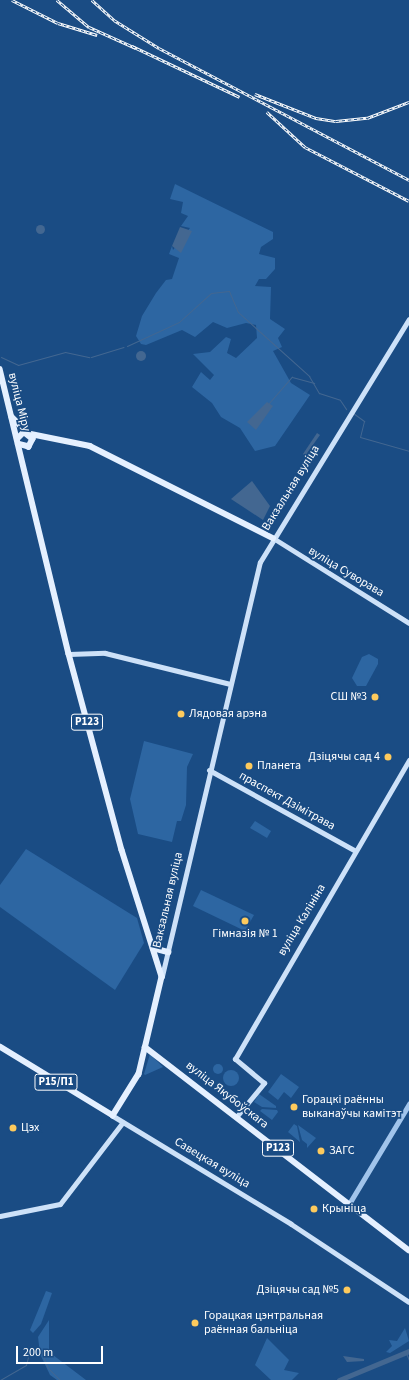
<!DOCTYPE html>
<html>
<head>
<meta charset="utf-8">
<style>
  body { margin:0 }
  #map { position:relative; width:409px; height:1380px; overflow:hidden; background:#1a4c84; font-family:"Source Sans 3",sans-serif }
  div>[style] { position:absolute }
  .green>* { inset:0; background:#2d66a2 }
  .round { border-radius:50% }
  .water>* { inset:0; background:#436791 }
  .stream>* { height:1px; margin:-0.5px; padding:0 0.5px; transform-origin:0.5px; border-radius:0.5px; background:#436791 }
  .river>* { height:5px; margin:-2.5px; padding:0 2.5px; transform-origin:2.5px; border-radius:2.5px; background:#436791 }
  .tertiary>* { height:4.5px; margin:-2.25px; padding:0 2.25px; transform-origin:2.25px; border-radius:2.25px; background:#a1c4eb }
  .secondary>* { height:5px; margin:-2.5px; padding:0 2.5px; transform-origin:2.5px; border-radius:2.5px; background:#cde1f8 }
  .primary>* { height:5.5px; margin:-2.75px; padding:0 2.75px; transform-origin:2.75px; border-radius:2.75px; background:#e5f0ff }
  .rail>* { height:2.5px; margin-top:-1.25px; transform-origin:0; background:repeating-linear-gradient(90deg,#1a4c84 0 3px,#fff 0 6px); box-sizing:border-box; border-block:1px solid #fff }
  .dots>* { width:11px; height:11px; translate:-50% -50%; box-sizing:border-box; border:2px solid #1a4c84; border-radius:50% }
  span { translate:-50% -50%; white-space:nowrap; text-align:center; line-height:1.15; -webkit-text-stroke:3.5px #1a4c84; paint-order:stroke }
  .shield-label span { padding:1px 3px; background:#1a4c84; border:1px solid; border-radius:3px; -webkit-text-stroke-width:0 }
  .shield-label { font-size:11px; color:#fff; font-weight:700 }
  .street-label { font-size:12px; color:#fff }
  .poi-label { font-size:12px; color:#fff }
  .right { translate:-100% -50%; text-align:right }
  .left { translate:0 -50%; text-align:left }
  .scale { position:absolute; left:16px; top:1346px; width:87px; height:18px; box-sizing:border-box; border:2px solid #fff; border-top:0; padding-left:5px; font-size:12px; line-height:14px; white-space:nowrap; color:#fff; -webkit-text-stroke:3px #1a4c84; paint-order:stroke }
</style>
</head>
<body>
<div id="map">
  <div class="green">
    <i style="clip-path:polygon(175px 184px,273px 232px,273px 239px,261px 247px,259px 254px,275px 258px,275px 269px,266px 279px,259px 279px,255px 286px,271px 287px,270px 319px,285px 329px,278px 338px,282px 347px,273px 351px,291px 383px,310px 395px,275px 446px,255px 451px,240px 428px,221px 417px,212px 403px,192px 387px,201px 372px,210px 380px,214px 375px,193px 354px,210px 352px,226px 337px,231px 339px,227px 353px,236px 358px,257px 338px,256px 325px,246px 323px,227px 328px,213px 322px,195px 337px,182px 330px,146px 345px,141px 344px,136px 336px,142px 316px,156px 293px,166px 280px,172px 279px,179px 258px,169px 254px,172px 246px,173px 250px,190px 228px,181px 226px,188px 216px,181px 213px,183px 202px,170px 199px)"></i>
    <i style="clip-path:polygon(369px 654px,378px 659px,378px 664px,366px 686px,357px 686px,352px 678px,362px 657px)"></i>
    <i style="clip-path:polygon(144px 741px,193px 754px,187px 767px,186px 805px,181px 821px,177px 821px,172px 842px,138px 834px,130px 799px)"></i>
    <i style="clip-path:polygon(255px 821px,271px 831px,267px 838px,250px 828px)"></i>
    <i style="clip-path:polygon(26px 849px,137px 918px,144px 943px,115px 990px,0 907px,0 885px)"></i>
    <i style="clip-path:polygon(201px 890px,254px 915px,245px 931px,193px 906px)"></i>
    <i style="clip-path:polygon(150px 1054px,163px 1067px,145px 1075px,144px 1074px)"></i>
    <i class="round" style="left:213px;top:1064px;width:10px;height:10px"></i>
    <i class="round" style="left:223px;top:1070px;width:16px;height:16px"></i>
    <i style="clip-path:polygon(281px 1074px,299px 1087px,291px 1098px,284px 1092px,278px 1100px,268px 1092px)"></i>
    <i style="clip-path:polygon(259px 1094px,276px 1106px,276px 1108px,262px 1107px,254px 1102px)"></i>
    <i style="clip-path:polygon(262px 1109px,277px 1110px,278px 1112px,272px 1120px,260px 1111px)"></i>
    <i style="clip-path:polygon(294px 1124px,297px 1126px,300px 1142px,288px 1132px)"></i>
    <i style="clip-path:polygon(298px 1125px,316px 1138px,307px 1148px,307px 1144px,302px 1140px)"></i>
    <i style="clip-path:polygon(46px 1291px,52px 1293px,41px 1324px,33px 1333px,30px 1330px)"></i>
    <i style="clip-path:polygon(49px 1320px,49px 1352px,86px 1380px,57px 1380px,50px 1375px,40px 1354px,38px 1337px)"></i>
    <i style="clip-path:polygon(405px 1328px,409px 1341px,390px 1353px,386px 1352px,392px 1346px,389px 1340px,397px 1341px)"></i>
    <i style="clip-path:polygon(267px 1338px,289px 1360px,284px 1370px,299px 1373px,292px 1380px,271px 1380px,255px 1365px)"></i>
  </div>
  <div class="water">
    <i class="round" style="left:35.5px;top:224.5px;width:9px;height:9px"></i>
    <i style="clip-path:polygon(180px 227px,192px 231px,181px 253px,172px 246px)"></i>
    <i class="round" style="left:136px;top:351px;width:10px;height:10px"></i>
    <i style="clip-path:polygon(267px 402px,273px 406px,256px 430px,247px 422px)"></i>
    <i style="clip-path:polygon(317px 433px,320px 435px,305px 456px,303px 454px)"></i>
    <i style="clip-path:polygon(252px 481px,270px 506px,263px 520px,231px 499px)"></i>
    <i style="clip-path:polygon(343px 1356px,364px 1359px,364px 1361px,347px 1362px)"></i>
  </div>
  <div class="stream">
    <i style="left:127px;top:346px;width:57px;rotate:-24.8deg"></i>
    <i style="left:179px;top:322px;width:43px;rotate:-42.2deg"></i>
    <i style="left:211px;top:293px;width:18px;rotate:-6deg"></i>
    <i style="left:229px;top:291px;width:23px;rotate:67deg"></i>
    <i style="left:238px;top:312px;width:96px;rotate:42deg"></i>
    <i style="left:309px;top:376px;width:20px;rotate:60deg"></i>
    <i style="left:319px;top:393px;width:22px;rotate:18deg"></i>
    <i style="left:340px;top:400px;width:11px;rotate:56deg"></i>
    <i style="left:1px;top:357px;width:19px;rotate:25deg"></i>
    <i style="left:18px;top:365px;width:49px;rotate:-15.5deg"></i>
    <i style="left:65px;top:352px;width:25px;rotate:12deg"></i>
    <i style="left:91px;top:357px;width:34px;rotate:-17deg"></i>
    <i style="left:269px;top:403px;width:35px;rotate:-49deg"></i>
    <i style="left:292px;top:377px;width:23px;rotate:15deg"></i>
    <i style="left:353px;top:413px;width:14px;rotate:36deg"></i>
    <i style="left:364px;top:421px;width:16px;rotate:104deg"></i>
    <i style="left:360px;top:437px;width:51px;rotate:15.9deg"></i>
    <i style="left:406px;top:1353px;width:8px;rotate:67deg"></i>
    <i style="left:0;top:1380px;width:30px;rotate:-30deg"></i>
    <i style="left:26px;top:1365px;width:12px;rotate:-76deg"></i>
    <i style="left:29px;top:1353px;width:4px;rotate:-27deg"></i>
    <i style="left:33px;top:1351px;width:8px"></i>
    <i style="left:41px;top:1351px;width:18px;rotate:68deg"></i>
    <i style="left:48px;top:1368px;width:17px;rotate:45deg"></i>
  </div>
  <div class="river">
    <i style="left:339px;top:1380px;width:76px;rotate:-22.5deg"></i>
  </div>
  <div class="tertiary">
    <i style="left:349px;top:1204px;width:117px;rotate:-59deg"></i>
  </div>
  <div class="secondary">
    <i style="left:273px;top:538px;width:160px;rotate:32deg"></i>
    <i style="left:69px;top:654px;width:36px;rotate:-2deg"></i>
    <i style="left:105px;top:653px;width:129px;rotate:13.9deg"></i>
    <i style="left:209px;top:770px;width:166px;rotate:28.9deg"></i>
    <i style="left:162px;top:976px;width:425px;rotate:-76.7deg"></i>
    <i style="left:260px;top:562px;width:285px;rotate:-58.5deg"></i>
    <i style="left:113px;top:1116px;width:208px;rotate:31.2deg"></i>
    <i style="left:291px;top:1224px;width:141px;rotate:33.5deg"></i>
    <i style="left:237px;top:1116px;width:43px;rotate:-50.7deg"></i>
    <i style="left:264px;top:1083px;width:38px;rotate:-140deg"></i>
    <i style="left:235px;top:1059px;width:346px;rotate:-59.8deg"></i>
    <i style="left:0;top:1216px;width:61px;rotate:-11.3deg"></i>
    <i style="left:60px;top:1204px;width:103px;rotate:-52.5deg"></i>
  </div>
  <div class="primary">
    <i style="left:0;top:369px;width:293px;rotate:76.4deg"></i>
    <i style="left:69px;top:654px;width:203px;rotate:74.9deg"></i>
    <i style="left:122px;top:850px;width:133px;rotate:72.5deg"></i>
    <i style="left:162px;top:977px;width:100px;rotate:103.3deg"></i>
    <i style="left:139px;top:1074px;width:49px;rotate:121.8deg"></i>
    <i style="left:113px;top:1116px;width:132px;rotate:-148.6deg"></i>
    <i style="left:12px;top:417px;width:21px;rotate:45deg"></i>
    <i style="left:31px;top:434px;width:60px;rotate:11.5deg"></i>
    <i style="left:90px;top:446px;width:205px;rotate:26.7deg"></i>
    <i style="left:17px;top:439px;width:10px;rotate:-45deg"></i>
    <i style="left:24px;top:432px;width:11px;rotate:38deg"></i>
    <i style="left:33px;top:439px;width:9px;rotate:117deg"></i>
    <i style="left:29px;top:447px;width:11px;rotate:-165deg"></i>
    <i style="left:153px;top:948px;width:16px;rotate:15deg"></i>
    <i style="left:145px;top:1047px;width:333px;rotate:37.6deg"></i>
  </div>
  <div class="rail">
    <i style="left:12px;top:0;width:51px;rotate:26.6deg"></i>
    <i style="left:58px;top:23px;width:41px;rotate:17.1deg"></i>
    <i style="left:57px;top:0;width:42px;rotate:40.2deg"></i>
    <i style="left:89px;top:27px;width:51px;rotate:24.1deg"></i>
    <i style="left:92px;top:0;width:30px;rotate:42deg"></i>
    <i style="left:114px;top:20px;width:53px;rotate:31.9deg"></i>
    <i style="left:159px;top:48px;width:283px;rotate:27.8deg"></i>
    <i style="left:132px;top:46px;width:119px;rotate:25.3deg"></i>
    <i style="left:255px;top:94px;width:66px;rotate:21.5deg"></i>
    <i style="left:316px;top:118px;width:20px;rotate:9deg"></i>
    <i style="left:336px;top:121px;width:31px;rotate:-6deg"></i>
    <i style="left:367px;top:118px;width:45px;rotate:-20.9deg"></i>
    <i style="left:267px;top:112px;width:52px;rotate:42.6deg"></i>
    <i style="left:305px;top:147px;width:117px;rotate:27.4deg"></i>
  </div>
  <div class="dots">
    <i style="left:375px;top:697px;background:#fdca5d"></i>
    <i style="left:181px;top:714px;background:#fdca5d"></i>
    <i style="left:388px;top:757px;background:#fdca5d"></i>
    <i style="left:249px;top:766px;background:#fdca5d"></i>
    <i style="left:245px;top:921px;background:#fdca5d"></i>
    <i style="left:294px;top:1107px;background:#fdca5d"></i>
    <i style="left:13px;top:1128px;background:#fdca5d"></i>
    <i style="left:321px;top:1151px;background:#fdca5d"></i>
    <i style="left:314px;top:1209px;background:#fdca5d"></i>
    <i style="left:347px;top:1290px;background:#fdca5d"></i>
    <i style="left:195px;top:1323px;background:#fdca5d"></i>
  </div>
  <div class="shield-label">
    <span style="left:87px;top:722px">Р123</span>
    <span style="left:56px;top:1082px">Р15/П1</span>
    <span style="left:278px;top:1148px">Р123</span>
  </div>
  <div class="street-label">
    <span style="left:19px;top:402px;rotate:76deg">вуліца Міру</span>
    <span style="left:291px;top:488px;rotate:-58deg">Вакзальная вуліца</span>
    <span style="left:346px;top:572px;rotate:31deg">вуліца Суворава</span>
    <span style="left:287px;top:801px;rotate:29deg">праспект Дзімітрава</span>
    <span style="left:168px;top:900px;rotate:-77deg">Вакзальная вуліца</span>
    <span style="left:302px;top:920px;rotate:-59deg">вуліца Калініна</span>
    <span style="left:227px;top:1095px;rotate:38deg">вуліца Якубоўскага</span>
    <span style="left:212px;top:1163px;rotate:31deg">Савецкая вуліца</span>
  </div>
  <div class="poi-label">
    <span class="right" style="left:367px;top:697px">СШ №3</span>
    <span class="left" style="left:189px;top:714px">Лядовая арэна</span>
    <span class="right" style="left:380px;top:757px">Дзіцячы сад 4</span>
    <span class="left" style="left:257px;top:766px">Планета</span>
    <span style="left:245px;top:934px">Гімназія № 1</span>
    <span class="left" style="left:302px;top:1107px">Горацкі раённы<br>выканаўчы камітэт</span>
    <span class="left" style="left:21px;top:1128px">Цэх</span>
    <span class="left" style="left:329px;top:1151px">ЗАГС</span>
    <span class="left" style="left:322px;top:1209px">Крыніца</span>
    <span class="right" style="left:339px;top:1290px">Дзіцячы сад №5</span>
    <span class="left" style="left:204px;top:1323px">Горацкая цэнтральная<br>раённая бальніца</span>
  </div>
  <div class="scale">200 m</div>
</div>
</body>
</html>
